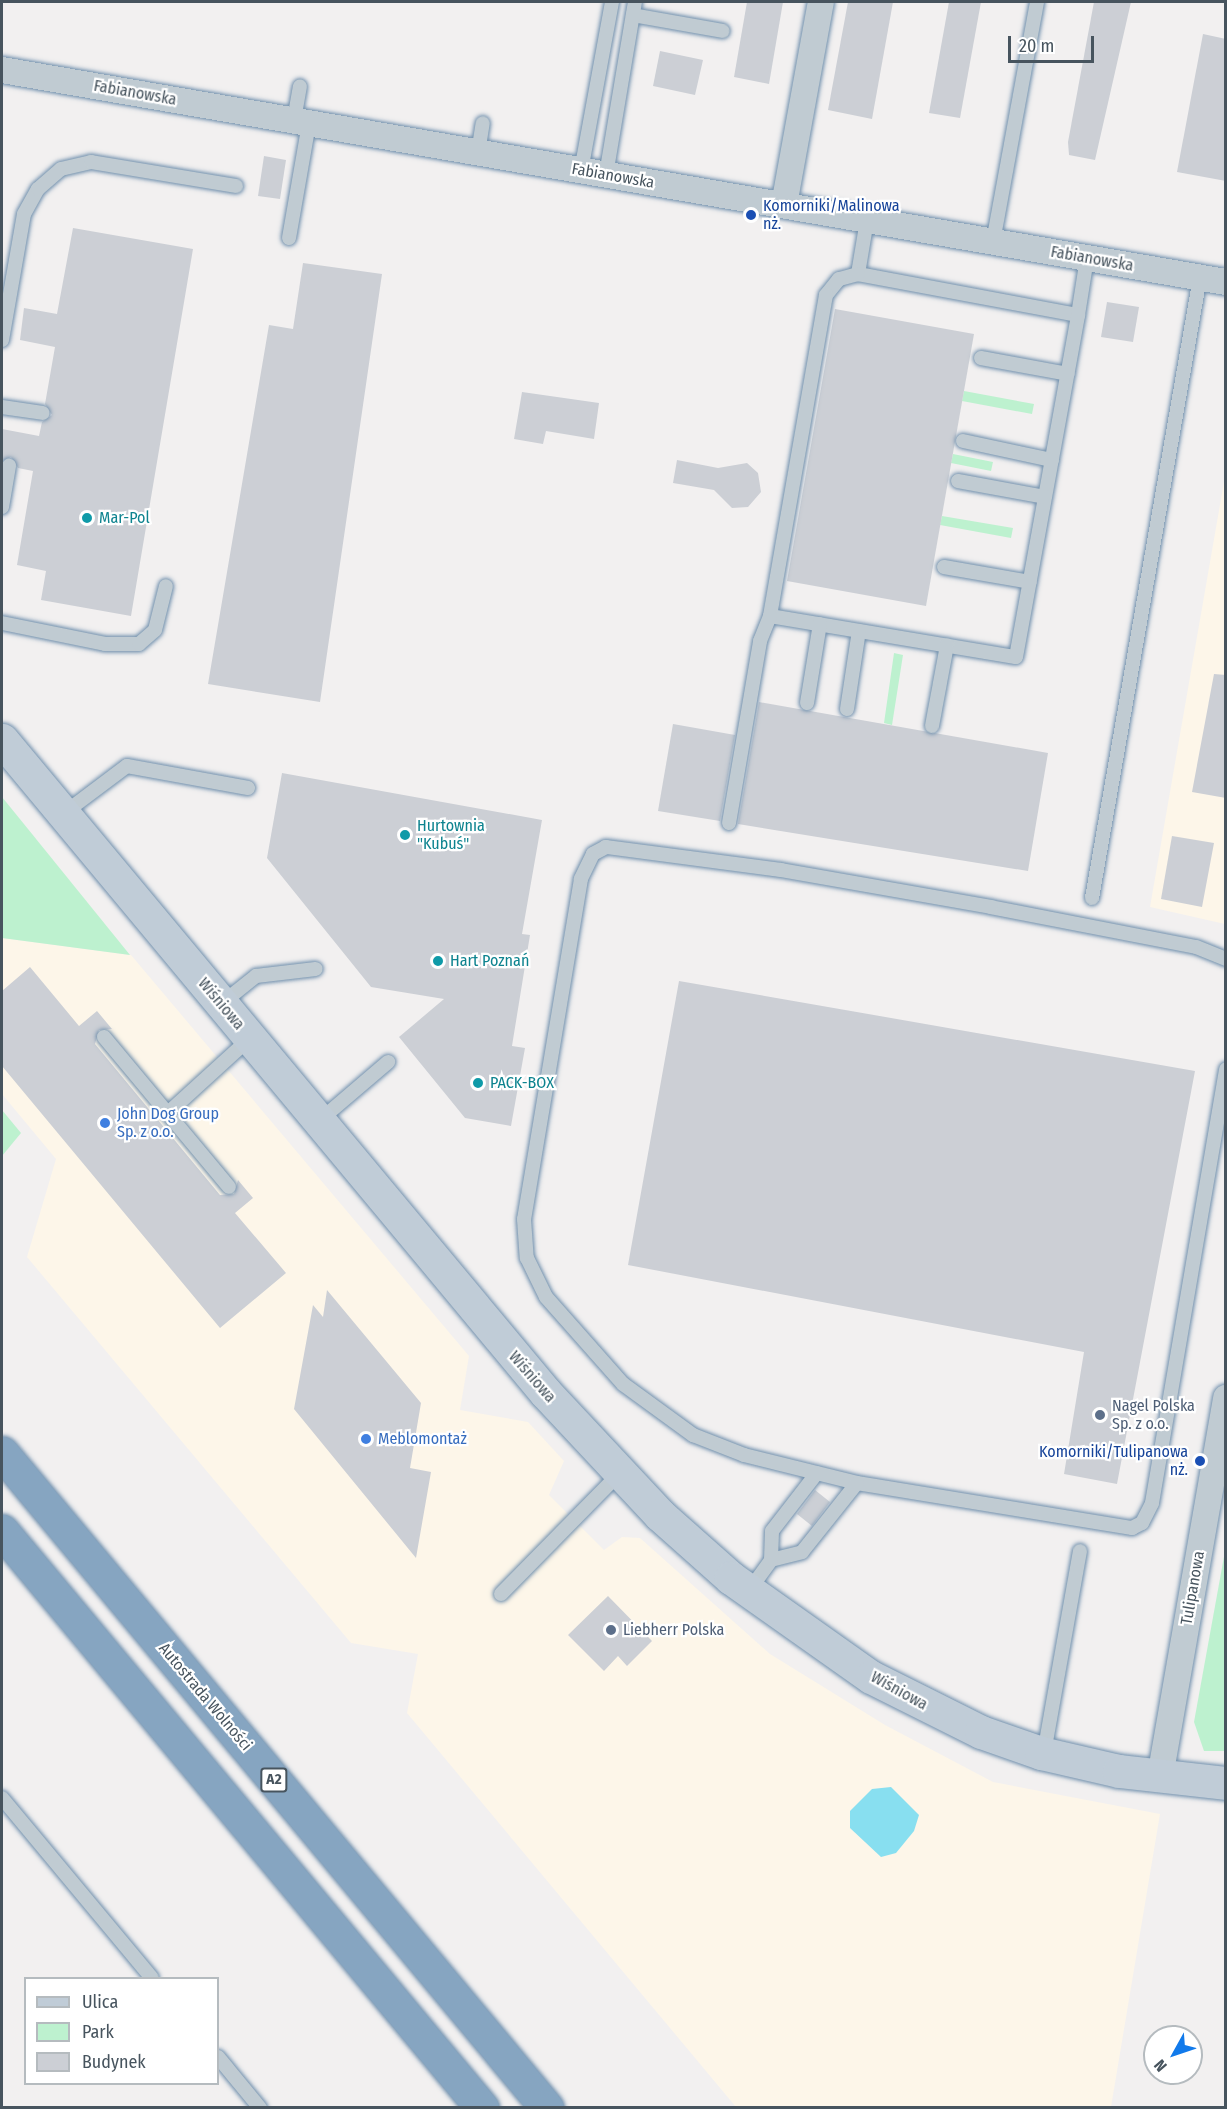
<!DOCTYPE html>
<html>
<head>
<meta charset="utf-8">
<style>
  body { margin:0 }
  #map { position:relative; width:1227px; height:2109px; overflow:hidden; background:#f2f0f0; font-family:"Fira Sans Condensed",sans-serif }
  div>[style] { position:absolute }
  .commercial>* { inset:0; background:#fdf6e9 }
  .green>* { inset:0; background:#bdf1cf }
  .water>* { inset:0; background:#88dff0 }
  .building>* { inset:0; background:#cccfd5 }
  .roads { filter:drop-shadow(0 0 2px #7190ad) drop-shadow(0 0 2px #7190ad) }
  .lane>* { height:14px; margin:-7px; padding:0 7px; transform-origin:7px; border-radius:7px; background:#c0cbd2 }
  .street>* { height:26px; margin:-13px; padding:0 13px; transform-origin:13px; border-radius:13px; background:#c0cbd2 }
  .secondary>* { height:33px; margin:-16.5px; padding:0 16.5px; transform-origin:16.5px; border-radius:16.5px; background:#c0ccd7 }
  .highway>* { height:33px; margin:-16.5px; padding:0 16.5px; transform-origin:16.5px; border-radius:16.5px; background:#86a5c1 }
  .dots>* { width:16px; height:16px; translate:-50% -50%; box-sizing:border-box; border:3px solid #fff; border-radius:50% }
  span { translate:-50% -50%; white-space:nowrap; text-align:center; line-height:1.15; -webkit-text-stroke:4.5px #fff; paint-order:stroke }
  .shield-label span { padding:2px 4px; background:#fff; border:2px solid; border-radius:4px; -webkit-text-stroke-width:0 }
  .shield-label { font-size:15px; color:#47545e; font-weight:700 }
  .street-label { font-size:16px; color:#47545e }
  .transit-label { font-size:16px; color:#164399 }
  .left { translate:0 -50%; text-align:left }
  .right { translate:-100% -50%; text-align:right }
  .culture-label { font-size:16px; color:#0d838f }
  .shop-label { font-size:16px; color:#366cbe }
  .service-label { font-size:16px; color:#4e5e75 }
  .frame { position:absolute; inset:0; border:3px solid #47545e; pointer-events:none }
  .legend { position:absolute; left:24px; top:1977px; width:195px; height:108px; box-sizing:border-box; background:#fff; border:2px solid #b5bbbf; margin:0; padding:8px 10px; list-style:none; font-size:18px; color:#47545e }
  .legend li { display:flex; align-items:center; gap:12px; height:30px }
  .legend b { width:30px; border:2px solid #b5bbbf }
  .north { position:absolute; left:1143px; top:2025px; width:60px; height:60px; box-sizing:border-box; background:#fff; border:2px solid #b5bbbf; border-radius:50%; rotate:230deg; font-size:16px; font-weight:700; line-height:24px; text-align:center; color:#47545e }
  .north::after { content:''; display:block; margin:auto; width:21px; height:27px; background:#117aeb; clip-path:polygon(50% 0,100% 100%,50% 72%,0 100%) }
  .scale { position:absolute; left:1008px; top:36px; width:86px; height:27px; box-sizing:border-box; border:3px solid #47545e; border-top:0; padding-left:8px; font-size:18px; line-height:21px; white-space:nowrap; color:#47545e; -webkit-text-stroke:4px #fff; paint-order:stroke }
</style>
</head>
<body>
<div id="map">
  <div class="commercial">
    <i style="clip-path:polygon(1225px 476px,1225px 924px,1150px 907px)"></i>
    <i style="clip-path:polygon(2px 938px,131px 955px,469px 1356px,460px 1410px,528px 1422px,564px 1461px,549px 1495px,604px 1550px,622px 1537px,640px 1538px,770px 1654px,885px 1725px,993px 1782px,1160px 1814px,1111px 2107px,736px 2107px,407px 1713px,418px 1654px,351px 1643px,27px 1257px,56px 1159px,2px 1094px)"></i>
  </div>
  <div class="green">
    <i style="clip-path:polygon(964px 391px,1034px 404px,1032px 414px,962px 401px)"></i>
    <i style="clip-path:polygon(953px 454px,993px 462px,991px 471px,951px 463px)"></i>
    <i style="clip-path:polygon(942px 516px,1013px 528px,1011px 538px,940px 525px)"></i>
    <i style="clip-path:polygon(894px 653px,903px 655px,892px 725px,884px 723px)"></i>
    <i style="clip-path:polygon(2px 797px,28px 829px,130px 955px,2px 938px)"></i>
    <i style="clip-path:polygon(2px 1110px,21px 1133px,2px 1156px)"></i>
    <i style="clip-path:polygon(1225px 1551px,1225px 1751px,1204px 1751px,1194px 1722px)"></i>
  </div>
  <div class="water">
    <i style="clip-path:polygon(891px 1787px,919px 1815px,914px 1831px,896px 1853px,881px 1857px,850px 1828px,850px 1811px,872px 1789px)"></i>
  </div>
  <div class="building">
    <i style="clip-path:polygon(747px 2px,783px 2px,769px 84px,734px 77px)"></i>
    <i style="clip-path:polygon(848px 2px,893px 2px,872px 119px,828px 110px)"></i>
    <i style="clip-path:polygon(949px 2px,981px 2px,960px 118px,929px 113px)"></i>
    <i style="clip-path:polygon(1094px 2px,1131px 2px,1095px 160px,1069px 155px,1068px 142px)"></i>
    <i style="clip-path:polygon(1203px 34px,1226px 39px,1226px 181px,1177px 172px)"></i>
    <i style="clip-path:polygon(660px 51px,703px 60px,695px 95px,653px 86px)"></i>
    <i style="clip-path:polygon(264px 156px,286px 160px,280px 199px,258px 196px)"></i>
    <i style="clip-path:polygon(73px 228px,193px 249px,131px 616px,41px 600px,46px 571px,17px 565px,33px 471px,18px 468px,11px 457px,2px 461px,2px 429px,39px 436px,42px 422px,52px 415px,45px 404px,55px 347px,20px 340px,24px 308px,57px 314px)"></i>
    <i style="clip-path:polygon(303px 263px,382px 274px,320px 702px,208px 684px,269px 325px,293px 329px)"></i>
    <i style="clip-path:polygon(1107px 302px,1139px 307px,1133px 342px,1101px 337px)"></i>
    <i style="clip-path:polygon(835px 309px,974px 334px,926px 606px,787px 581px)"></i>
    <i style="clip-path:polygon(522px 392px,599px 403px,594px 439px,546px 431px,543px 444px,514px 439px)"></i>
    <i style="clip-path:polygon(677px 460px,718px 468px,747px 463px,758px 473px,761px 492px,748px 507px,732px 508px,714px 490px,673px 483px)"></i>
    <i style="clip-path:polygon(1214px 674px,1226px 675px,1226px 798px,1192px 792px)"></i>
    <i style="clip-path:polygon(759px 702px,1048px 753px,1028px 871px,738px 824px)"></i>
    <i style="clip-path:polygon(673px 724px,735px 735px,720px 821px,658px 811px)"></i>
    <i style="clip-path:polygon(282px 773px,542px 820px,522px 934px,530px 935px,512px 1046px,525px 1048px,511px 1126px,465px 1118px,399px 1037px,444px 999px,371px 987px,267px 858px)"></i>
    <i style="clip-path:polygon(1172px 836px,1214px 843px,1202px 907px,1161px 899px)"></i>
    <i style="clip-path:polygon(30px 967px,79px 1026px,97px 1011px,112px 1029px,99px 1030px,95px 1044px,220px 1195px,234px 1194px,238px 1180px,253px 1198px,235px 1213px,286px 1273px,220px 1328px,2px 1066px,2px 991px)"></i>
    <i style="clip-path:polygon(679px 981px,1195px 1071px,1117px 1484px,1064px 1474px,1084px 1352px,628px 1265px)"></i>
    <i style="clip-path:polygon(327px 1290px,421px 1403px,410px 1468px,431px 1472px,416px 1558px,294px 1409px,313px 1305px,323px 1317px)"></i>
    <i style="clip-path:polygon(815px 1490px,830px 1502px,812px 1526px,797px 1514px)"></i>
    <i style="clip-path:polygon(608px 1596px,652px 1641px,627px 1666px,618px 1656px,604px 1671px,568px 1635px)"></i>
  </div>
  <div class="roads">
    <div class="lane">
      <i style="left:633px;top:15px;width:91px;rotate:10.1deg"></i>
      <i style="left:294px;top:120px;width:34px;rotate:-80deg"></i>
      <i style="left:478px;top:153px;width:30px;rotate:-81deg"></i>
      <i style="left:581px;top:171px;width:172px;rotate:-79.6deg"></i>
      <i style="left:606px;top:175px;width:175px;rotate:-80.5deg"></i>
      <i style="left:867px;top:220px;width:55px;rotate:99.5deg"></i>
      <i style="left:858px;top:274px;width:224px;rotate:10.6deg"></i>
      <i style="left:1078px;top:315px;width:58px;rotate:-81deg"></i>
      <i style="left:289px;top:238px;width:117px;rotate:-80.1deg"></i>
      <i style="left:993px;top:242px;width:244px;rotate:-79.6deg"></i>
      <i style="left:858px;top:274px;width:20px;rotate:165deg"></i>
      <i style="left:839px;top:279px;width:21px;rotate:129deg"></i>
      <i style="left:826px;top:295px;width:326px;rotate:99.9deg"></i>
      <i style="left:770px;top:616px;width:249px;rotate:9.5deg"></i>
      <i style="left:1016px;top:657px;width:348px;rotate:-79.7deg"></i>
      <i style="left:2px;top:340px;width:128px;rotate:-80.1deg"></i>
      <i style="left:24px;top:214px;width:29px;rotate:-61deg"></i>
      <i style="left:38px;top:189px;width:30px;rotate:-41deg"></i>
      <i style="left:61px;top:169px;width:31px;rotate:-13deg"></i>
      <i style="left:91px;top:162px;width:147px;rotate:9.4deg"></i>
      <i style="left:981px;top:358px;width:88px;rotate:10.4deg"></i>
      <i style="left:2px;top:407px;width:41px;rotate:8.3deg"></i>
      <i style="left:963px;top:441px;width:91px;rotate:12.1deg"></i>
      <i style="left:958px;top:481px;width:88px;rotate:10.4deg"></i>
      <i style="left:2px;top:507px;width:42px;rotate:-80.3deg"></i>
      <i style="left:944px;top:567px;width:87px;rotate:9.9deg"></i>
      <i style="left:2px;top:623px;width:105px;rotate:11.5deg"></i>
      <i style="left:105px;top:644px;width:34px"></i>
      <i style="left:139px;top:644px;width:21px;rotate:-41deg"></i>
      <i style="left:155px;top:630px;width:45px;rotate:-76deg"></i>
      <i style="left:807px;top:703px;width:80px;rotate:-80.7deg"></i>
      <i style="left:847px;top:709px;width:79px;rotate:-81.3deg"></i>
      <i style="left:932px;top:726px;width:82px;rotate:-79.5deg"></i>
      <i style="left:63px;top:814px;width:80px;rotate:-36.9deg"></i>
      <i style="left:127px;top:766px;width:123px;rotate:10.3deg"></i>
      <i style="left:729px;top:823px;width:185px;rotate:-80.3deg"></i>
      <i style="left:760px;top:641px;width:27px;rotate:-68deg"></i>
      <i style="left:1092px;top:898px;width:630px;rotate:-80.13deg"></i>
      <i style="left:1226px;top:959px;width:32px;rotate:-158deg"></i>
      <i style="left:1196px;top:947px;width:209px;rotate:-169deg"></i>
      <i style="left:991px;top:907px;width:213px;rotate:-170deg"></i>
      <i style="left:781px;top:870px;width:177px;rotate:-172.5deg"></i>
      <i style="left:606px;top:847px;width:15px;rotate:152deg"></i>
      <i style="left:593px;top:854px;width:28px;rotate:116deg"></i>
      <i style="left:581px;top:879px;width:345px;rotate:99.5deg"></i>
      <i style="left:524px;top:1219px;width:39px;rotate:86deg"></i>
      <i style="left:527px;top:1258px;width:43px;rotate:64deg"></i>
      <i style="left:546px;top:1297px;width:116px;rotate:48.5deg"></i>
      <i style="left:623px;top:1384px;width:87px;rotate:36.1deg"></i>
      <i style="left:693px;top:1435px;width:55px;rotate:21.4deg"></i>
      <i style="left:744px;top:1455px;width:116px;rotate:13.9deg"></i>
      <i style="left:857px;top:1483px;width:279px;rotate:9.3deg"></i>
      <i style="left:1132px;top:1528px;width:11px;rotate:-27deg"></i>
      <i style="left:1142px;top:1523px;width:22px;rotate:-63deg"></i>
      <i style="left:1152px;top:1503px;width:440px;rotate:-80.3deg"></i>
      <i style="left:221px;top:1004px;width:45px;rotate:-38.7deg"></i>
      <i style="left:256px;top:976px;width:60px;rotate:-6.7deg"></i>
      <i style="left:104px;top:1037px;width:195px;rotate:50.2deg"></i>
      <i style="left:168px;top:1113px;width:110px;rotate:-42.4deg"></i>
      <i style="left:319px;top:1121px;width:91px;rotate:-40.5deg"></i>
      <i style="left:771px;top:1560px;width:32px;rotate:-14deg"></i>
      <i style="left:802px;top:1552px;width:88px;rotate:-51.4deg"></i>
      <i style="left:748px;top:1592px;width:39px;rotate:-54deg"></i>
      <i style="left:771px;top:1560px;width:29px;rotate:-88deg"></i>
      <i style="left:772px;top:1531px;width:73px;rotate:-52.2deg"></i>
      <i style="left:501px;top:1594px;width:168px;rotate:-45.5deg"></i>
      <i style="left:1044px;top:1753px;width:205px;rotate:-79.9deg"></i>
      <i style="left:2px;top:1798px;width:234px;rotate:50.2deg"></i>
      <i style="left:218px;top:2057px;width:66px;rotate:50.5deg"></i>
    </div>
    <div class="street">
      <i style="left:2px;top:70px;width:1242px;rotate:9.83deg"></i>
      <i style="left:784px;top:205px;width:206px;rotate:-79.7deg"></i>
      <i style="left:1160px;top:1777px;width:385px;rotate:-80.1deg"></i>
    </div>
    <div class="secondary">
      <i style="left:2px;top:740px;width:849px;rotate:50.21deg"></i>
      <i style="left:545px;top:1392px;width:168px;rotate:46.9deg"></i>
      <i style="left:660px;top:1515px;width:95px;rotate:41.6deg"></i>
      <i style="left:731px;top:1578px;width:171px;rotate:35.3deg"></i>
      <i style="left:871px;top:1677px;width:123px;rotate:26.6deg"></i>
      <i style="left:981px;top:1732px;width:64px;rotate:19.3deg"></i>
      <i style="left:1041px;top:1753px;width:80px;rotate:13deg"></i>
      <i style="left:1119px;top:1771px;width:108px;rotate:6.4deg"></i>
    </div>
    <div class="highway">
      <i style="left:2px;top:1453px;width:852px;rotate:50.24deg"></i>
      <i style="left:2px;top:1531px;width:751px;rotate:50.24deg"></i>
    </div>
  </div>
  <div class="dots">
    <i style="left:751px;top:215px;background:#1a4fb4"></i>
    <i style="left:87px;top:518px;background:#0f9aa8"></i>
    <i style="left:405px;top:835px;background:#0f9aa8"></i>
    <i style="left:438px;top:961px;background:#0f9aa8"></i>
    <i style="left:478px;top:1083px;background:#0f9aa8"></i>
    <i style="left:105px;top:1123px;background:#3f7fe0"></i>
    <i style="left:1100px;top:1415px;background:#5c6f8a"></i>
    <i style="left:366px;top:1439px;background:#3f7fe0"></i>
    <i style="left:1200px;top:1461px;background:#1a4fb4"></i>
    <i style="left:611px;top:1630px;background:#5c6f8a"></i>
  </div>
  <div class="shield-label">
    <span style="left:274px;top:1780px">A2</span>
  </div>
  <div class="street-label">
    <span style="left:135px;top:93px;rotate:10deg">Fabianowska</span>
    <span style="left:613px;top:176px;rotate:10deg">Fabianowska</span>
    <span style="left:1092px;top:259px;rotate:10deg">Fabianowska</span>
    <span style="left:221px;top:1004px;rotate:50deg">Wiśniowa</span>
    <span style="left:532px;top:1377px;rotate:49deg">Wiśniowa</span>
    <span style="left:1193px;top:1588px;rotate:-80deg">Tulipanowa</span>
    <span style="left:899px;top:1691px;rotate:29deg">Wiśniowa</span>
    <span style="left:205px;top:1697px;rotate:50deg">Autostrada Wolności</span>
  </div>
  <div class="transit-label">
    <span class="left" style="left:763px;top:215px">Komorniki/Malinowa<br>nż.</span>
    <span class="right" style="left:1188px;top:1461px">Komorniki/Tulipanowa<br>nż.</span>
  </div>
  <div class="culture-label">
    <span class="left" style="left:99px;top:518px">Mar-Pol</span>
    <span class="left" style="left:417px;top:835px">Hurtownia<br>"Kubuś"</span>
    <span class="left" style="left:450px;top:961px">Hart Poznań</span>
    <span class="left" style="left:490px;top:1083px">PACK-BOX</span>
  </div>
  <div class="shop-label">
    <span class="left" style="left:117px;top:1123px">John Dog Group<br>Sp. z o.o.</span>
    <span class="left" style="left:378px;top:1439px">Meblomontaż</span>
  </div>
  <div class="service-label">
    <span class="left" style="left:1112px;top:1415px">Nagel Polska<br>Sp. z o.o.</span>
    <span class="left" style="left:623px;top:1630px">Liebherr Polska</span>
  </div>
  <div class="frame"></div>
  <ul class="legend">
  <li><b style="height:8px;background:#c0ccd7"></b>Ulica</li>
  <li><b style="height:16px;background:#bdf1cf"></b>Park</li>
  <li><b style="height:16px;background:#cccfd5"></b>Budynek</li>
  </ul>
  <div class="north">N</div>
  <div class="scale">20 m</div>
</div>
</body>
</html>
